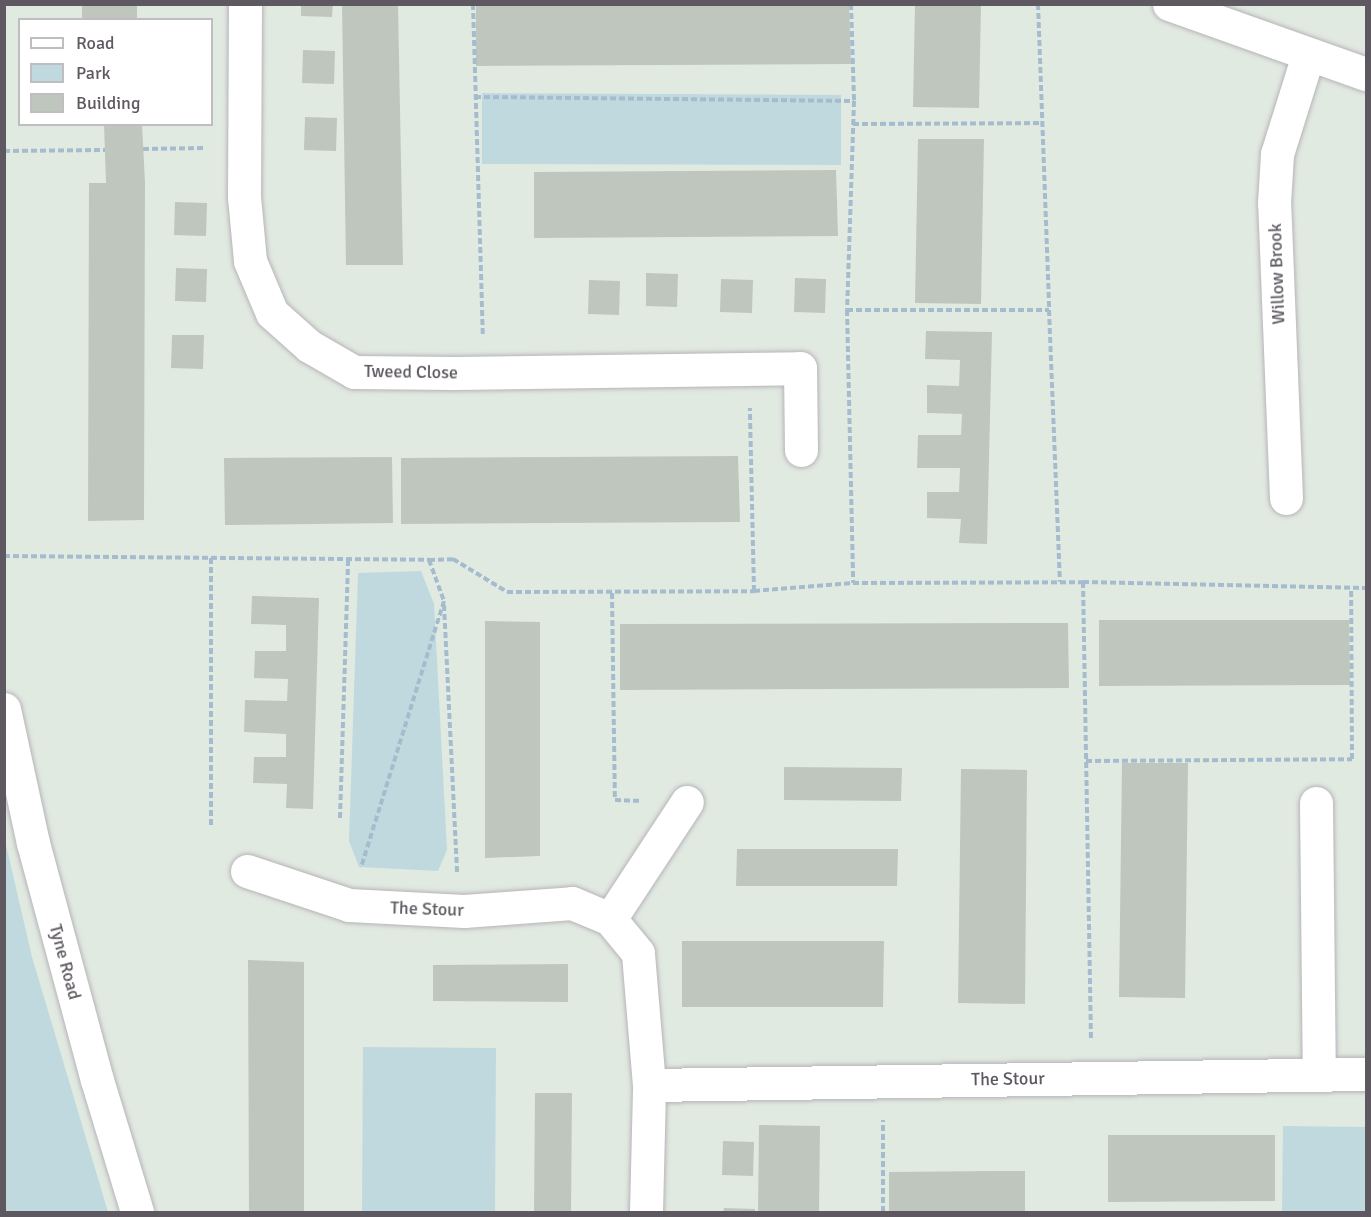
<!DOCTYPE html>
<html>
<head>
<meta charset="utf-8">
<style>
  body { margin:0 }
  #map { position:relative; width:1371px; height:1217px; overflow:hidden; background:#e1eae1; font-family:Signika,sans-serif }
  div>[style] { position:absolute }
  .green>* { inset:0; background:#c0d9df }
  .building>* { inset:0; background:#bfc6be }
  .path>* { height:4px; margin-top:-2px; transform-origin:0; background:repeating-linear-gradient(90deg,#a5bccf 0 6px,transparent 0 9px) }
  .roads { filter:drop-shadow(0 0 2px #b8b3ba) drop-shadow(0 0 2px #b8b3ba) }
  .minor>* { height:33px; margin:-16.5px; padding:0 16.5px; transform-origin:16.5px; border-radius:16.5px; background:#fff }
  span { translate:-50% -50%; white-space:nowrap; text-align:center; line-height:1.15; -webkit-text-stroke:4.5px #fff; paint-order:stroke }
  .street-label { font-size:18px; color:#5e5960 }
  .frame { position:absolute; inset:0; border:6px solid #5e5960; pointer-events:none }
  .legend { position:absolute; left:18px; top:18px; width:195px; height:108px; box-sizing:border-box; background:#fff; border:2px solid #bfbdbf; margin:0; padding:8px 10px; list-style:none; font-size:18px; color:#5e5960 }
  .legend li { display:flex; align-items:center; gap:12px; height:30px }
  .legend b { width:30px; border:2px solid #bfbdbf }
</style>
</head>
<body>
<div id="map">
  <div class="green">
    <i style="clip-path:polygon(482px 93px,841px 95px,841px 165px,482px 164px)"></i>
    <i style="clip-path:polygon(421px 571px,434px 604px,447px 850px,438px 871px,359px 867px,349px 841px,358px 573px)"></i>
    <i style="clip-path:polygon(4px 836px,32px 957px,108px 1212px,5px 1212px)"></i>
    <i style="clip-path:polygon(363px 1047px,496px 1048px,495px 1212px,362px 1212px)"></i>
    <i style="clip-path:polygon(1283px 1126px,1366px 1127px,1366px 1212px,1282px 1212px)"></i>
  </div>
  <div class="building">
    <i style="clip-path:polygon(82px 4px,137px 4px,137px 20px,82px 20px)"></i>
    <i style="clip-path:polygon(301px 4px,333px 4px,332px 17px,301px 16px)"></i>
    <i style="clip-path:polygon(342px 4px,398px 4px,403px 265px,346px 265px)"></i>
    <i style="clip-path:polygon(476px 4px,849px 4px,851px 64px,476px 66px)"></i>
    <i style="clip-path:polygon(915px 4px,981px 4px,979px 108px,913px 107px)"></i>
    <i style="clip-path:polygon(303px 50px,335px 51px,334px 84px,302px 83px)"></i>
    <i style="clip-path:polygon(305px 117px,337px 118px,336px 151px,304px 150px)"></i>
    <i style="clip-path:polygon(104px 124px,142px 124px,145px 183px,144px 520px,88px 521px,89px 183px,106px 183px)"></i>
    <i style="clip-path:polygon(918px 139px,984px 139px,981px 304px,915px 303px)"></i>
    <i style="clip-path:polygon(836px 170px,838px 236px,534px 238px,534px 172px)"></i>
    <i style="clip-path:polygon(175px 202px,207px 203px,206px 236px,174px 235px)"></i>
    <i style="clip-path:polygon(176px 268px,207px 269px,206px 302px,175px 301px)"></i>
    <i style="clip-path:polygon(646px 273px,678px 274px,677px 307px,646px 306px)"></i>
    <i style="clip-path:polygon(795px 278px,826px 279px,825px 313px,794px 312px)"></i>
    <i style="clip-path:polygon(721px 279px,753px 280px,752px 313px,720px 312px)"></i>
    <i style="clip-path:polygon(589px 280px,620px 281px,619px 315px,588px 314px)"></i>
    <i style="clip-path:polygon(926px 331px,992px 332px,987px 544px,959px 543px,961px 519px,927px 518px,927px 492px,959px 492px,960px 468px,917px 468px,918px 435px,961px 435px,962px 414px,927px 413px,927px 385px,959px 386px,960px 360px,925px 359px)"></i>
    <i style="clip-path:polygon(172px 335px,204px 335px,203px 369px,171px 368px)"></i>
    <i style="clip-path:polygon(738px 456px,740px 522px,401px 524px,401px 458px)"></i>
    <i style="clip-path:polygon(392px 457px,393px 523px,225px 525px,224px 458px)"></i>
    <i style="clip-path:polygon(252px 596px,319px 598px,313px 809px,286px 808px,287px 784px,253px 783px,254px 757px,286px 757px,286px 734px,244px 732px,245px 700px,287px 701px,288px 679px,254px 678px,255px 651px,286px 651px,286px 625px,251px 624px)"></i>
    <i style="clip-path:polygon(1099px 620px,1349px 620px,1350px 685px,1099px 686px)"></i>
    <i style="clip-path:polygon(485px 621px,540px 622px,540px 856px,485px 858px)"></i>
    <i style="clip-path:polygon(1068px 623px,1069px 688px,620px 690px,620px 624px)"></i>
    <i style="clip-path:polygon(1122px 763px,1188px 763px,1185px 998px,1119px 997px)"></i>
    <i style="clip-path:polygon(784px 767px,902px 768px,901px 801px,784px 800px)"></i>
    <i style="clip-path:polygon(961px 769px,1027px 770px,1025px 1004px,958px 1003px)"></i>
    <i style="clip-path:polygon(737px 849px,898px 849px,897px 886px,736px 886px)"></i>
    <i style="clip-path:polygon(682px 941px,884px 941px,883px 1007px,682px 1007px)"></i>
    <i style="clip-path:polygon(248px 960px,304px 962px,304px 1212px,249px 1212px)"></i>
    <i style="clip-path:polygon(568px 964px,568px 1002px,433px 1001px,433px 965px)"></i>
    <i style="clip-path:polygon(535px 1093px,572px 1093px,571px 1212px,534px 1212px)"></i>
    <i style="clip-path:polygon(759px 1125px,820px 1126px,819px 1212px,758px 1212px)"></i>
    <i style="clip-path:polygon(1108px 1135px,1275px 1135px,1275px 1201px,1108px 1202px)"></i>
    <i style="clip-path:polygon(723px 1141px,754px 1142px,753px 1176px,722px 1175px)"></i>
    <i style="clip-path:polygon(993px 1171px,1025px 1171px,1025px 1212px,889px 1212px,889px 1172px)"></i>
    <i style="clip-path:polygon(724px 1208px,755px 1209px,755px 1212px,723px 1212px)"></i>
  </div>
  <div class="path">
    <i style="left:473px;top:4px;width:330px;rotate:88.3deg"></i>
    <i style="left:851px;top:4px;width:97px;rotate:88.2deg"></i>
    <i style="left:854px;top:101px;width:209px;rotate:91.9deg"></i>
    <i style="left:847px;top:310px;width:273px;rotate:88.7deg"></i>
    <i style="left:853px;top:583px;width:230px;rotate:-0.2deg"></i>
    <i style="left:1083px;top:582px;width:283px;rotate:1.2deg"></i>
    <i style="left:1038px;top:4px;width:306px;rotate:87.9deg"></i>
    <i style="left:475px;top:97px;width:379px;rotate:0.6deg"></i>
    <i style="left:853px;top:124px;width:189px;rotate:-0.3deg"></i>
    <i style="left:143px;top:149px;width:62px;rotate:-0.9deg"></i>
    <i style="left:4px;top:151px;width:101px;rotate:-0.6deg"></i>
    <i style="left:847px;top:310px;width:202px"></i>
    <i style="left:1049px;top:310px;width:272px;rotate:87.7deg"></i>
    <i style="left:4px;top:556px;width:425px;rotate:0.5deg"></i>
    <i style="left:429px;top:560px;width:44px;rotate:69.9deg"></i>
    <i style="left:444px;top:601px;width:279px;rotate:107.3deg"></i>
    <i style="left:429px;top:560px;width:24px;rotate:-2deg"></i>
    <i style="left:453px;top:559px;width:63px;rotate:31.4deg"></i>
    <i style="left:507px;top:592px;width:247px;rotate:-0.2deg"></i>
    <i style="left:754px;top:591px;width:183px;rotate:-91.3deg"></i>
    <i style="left:1083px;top:582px;width:459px;rotate:89deg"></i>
    <i style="left:754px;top:591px;width:99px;rotate:-4.6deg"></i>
    <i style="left:612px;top:593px;width:207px;rotate:89.2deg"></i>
    <i style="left:615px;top:800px;width:27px;rotate:2deg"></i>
    <i style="left:444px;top:605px;width:268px;rotate:87.2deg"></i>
    <i style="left:1086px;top:761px;width:266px;rotate:-0.4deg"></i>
    <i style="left:1352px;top:759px;width:171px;rotate:-90.3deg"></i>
    <i style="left:340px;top:818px;width:259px;rotate:-88.2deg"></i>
    <i style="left:211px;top:825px;width:268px;rotate:-90deg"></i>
    <i style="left:883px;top:1212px;width:92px;rotate:-90deg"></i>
  </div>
  <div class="roads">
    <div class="minor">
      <i style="left:245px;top:4px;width:193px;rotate:90.3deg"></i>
      <i style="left:244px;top:197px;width:64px;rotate:84.6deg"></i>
      <i style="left:250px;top:261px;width:56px;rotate:67.1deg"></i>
      <i style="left:272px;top:313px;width:50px;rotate:41.7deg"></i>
      <i style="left:309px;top:346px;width:52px;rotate:30deg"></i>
      <i style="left:354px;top:372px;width:100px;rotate:0.6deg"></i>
      <i style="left:454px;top:373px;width:346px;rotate:-0.8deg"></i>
      <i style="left:800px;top:368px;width:82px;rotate:89.3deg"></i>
      <i style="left:1169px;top:4px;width:209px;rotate:19.6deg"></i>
      <i style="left:1286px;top:498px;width:295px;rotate:-92.3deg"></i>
      <i style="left:1274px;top:203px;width:49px;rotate:-86.5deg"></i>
      <i style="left:1277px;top:154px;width:104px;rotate:-72.6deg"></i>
      <i style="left:4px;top:709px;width:137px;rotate:77.8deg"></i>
      <i style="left:33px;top:843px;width:245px;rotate:74.9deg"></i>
      <i style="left:97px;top:1080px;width:138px;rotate:73.1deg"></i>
      <i style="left:1316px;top:803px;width:271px;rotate:89.4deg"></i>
      <i style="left:247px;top:871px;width:108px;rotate:18.4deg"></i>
      <i style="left:349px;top:905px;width:115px;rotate:3deg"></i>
      <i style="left:464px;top:911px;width:108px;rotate:-4.2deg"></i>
      <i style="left:572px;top:903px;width:41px;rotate:22.8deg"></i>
      <i style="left:649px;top:1085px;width:717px;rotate:-0.88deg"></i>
      <i style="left:646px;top:1212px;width:127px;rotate:-88.6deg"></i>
      <i style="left:649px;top:1085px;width:132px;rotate:-94.8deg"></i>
      <i style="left:638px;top:953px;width:44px;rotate:-129.5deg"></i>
      <i style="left:610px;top:919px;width:140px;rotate:-56.7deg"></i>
    </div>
  </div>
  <div class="street-label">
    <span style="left:1277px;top:274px;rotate:-92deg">Willow Brook</span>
    <span style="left:411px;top:372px;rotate:1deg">Tweed Close</span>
    <span style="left:427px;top:909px;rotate:2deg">The Stour</span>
    <span style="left:65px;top:962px;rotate:75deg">Tyne Road</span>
    <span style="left:1008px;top:1079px;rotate:-1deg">The Stour</span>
  </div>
  <div class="frame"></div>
  <ul class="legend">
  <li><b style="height:8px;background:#fff"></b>Road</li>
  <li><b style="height:16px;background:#c0d9df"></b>Park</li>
  <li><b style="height:16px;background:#bfc6be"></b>Building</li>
  </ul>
</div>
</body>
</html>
